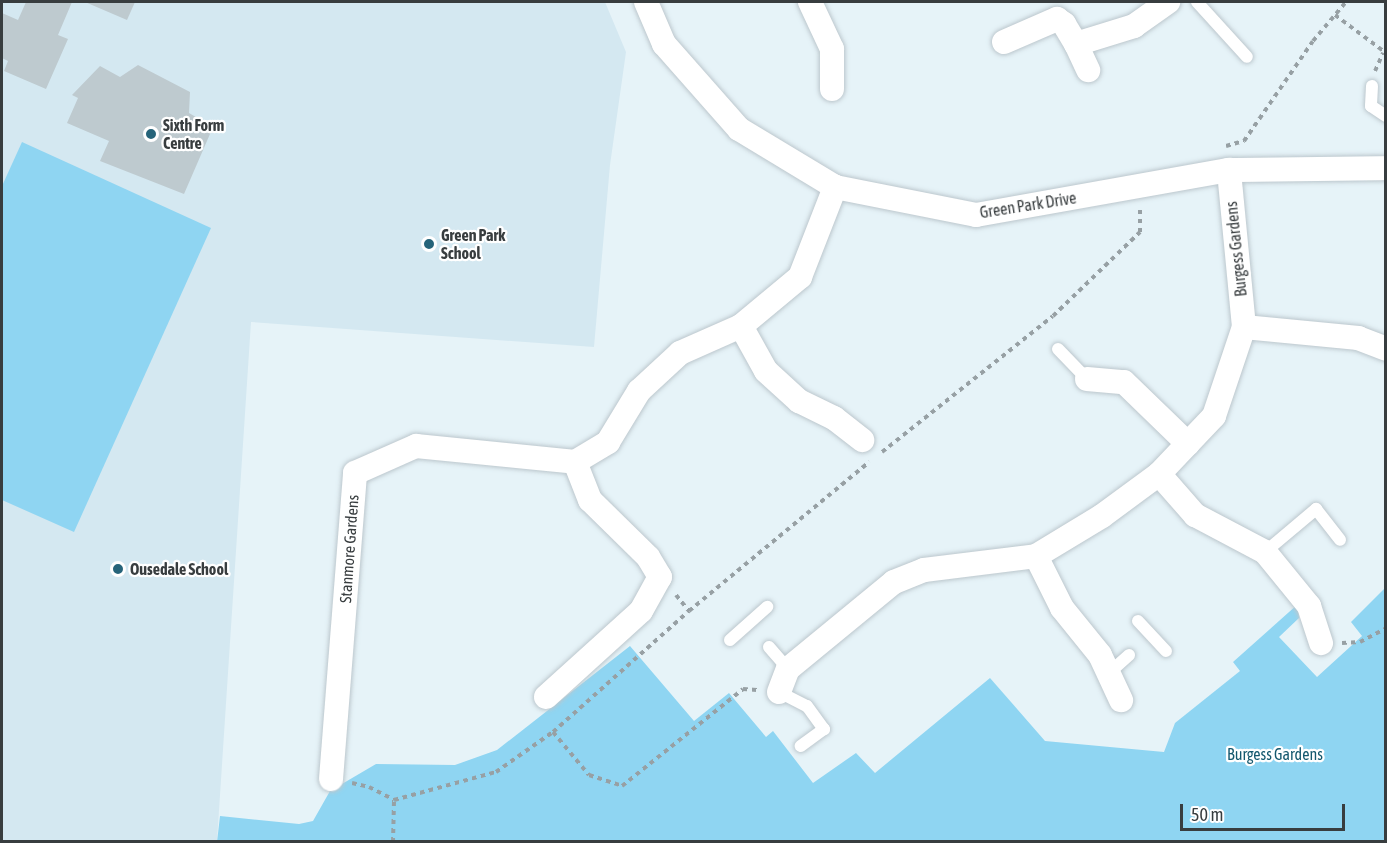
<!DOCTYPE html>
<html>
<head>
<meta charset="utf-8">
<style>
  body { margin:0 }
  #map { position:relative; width:1387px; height:843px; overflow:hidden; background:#e6f3f8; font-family:"Asap Condensed",sans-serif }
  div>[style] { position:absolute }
  .built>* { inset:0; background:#d4e8f1 }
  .green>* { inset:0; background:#8fd5f2 }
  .building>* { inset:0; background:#becacf }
  .path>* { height:4px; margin-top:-2px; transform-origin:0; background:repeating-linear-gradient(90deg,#97a0a4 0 4.5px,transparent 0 9px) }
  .roads { filter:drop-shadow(0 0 2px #bcc7cd) drop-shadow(0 0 2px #bcc7cd) }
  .service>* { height:12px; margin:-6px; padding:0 6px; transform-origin:6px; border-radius:6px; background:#fff }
  .minor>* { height:24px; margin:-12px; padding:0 12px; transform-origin:12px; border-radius:12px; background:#fff }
  .dots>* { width:16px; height:16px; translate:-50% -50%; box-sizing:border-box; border:3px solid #fff; border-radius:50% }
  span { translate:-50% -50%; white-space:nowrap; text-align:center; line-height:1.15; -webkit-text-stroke:4.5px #fff; paint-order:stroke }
  .poi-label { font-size:16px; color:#383d3f; font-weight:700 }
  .left { translate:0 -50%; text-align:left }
  .street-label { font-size:16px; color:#383d3f }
  .park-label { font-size:16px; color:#14586e }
  .frame { position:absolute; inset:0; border:3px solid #383d3f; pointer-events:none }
  .scale { position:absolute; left:1180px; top:804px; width:165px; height:27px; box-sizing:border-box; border:3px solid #383d3f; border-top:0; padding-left:8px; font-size:18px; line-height:21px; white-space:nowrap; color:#383d3f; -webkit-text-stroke:4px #fff; paint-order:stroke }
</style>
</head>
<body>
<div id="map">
  <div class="built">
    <i style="clip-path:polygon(2px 2px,605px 2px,626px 52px,610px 165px,594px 347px,251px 322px,217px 841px,2px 842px)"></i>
  </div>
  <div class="green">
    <i style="clip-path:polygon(22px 142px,211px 228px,74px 532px,2px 500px,2px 186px)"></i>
    <i style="clip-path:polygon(1385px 588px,1385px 841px,217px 842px,220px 816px,299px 824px,313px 821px,330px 791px,376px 764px,455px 765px,497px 750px,630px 646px,694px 721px,729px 693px,766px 737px,773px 731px,813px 783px,856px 753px,875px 773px,990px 678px,1045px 741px,1164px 752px,1175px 723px,1240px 671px,1233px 662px,1298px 604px,1299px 618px,1279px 637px,1317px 677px,1362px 636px,1351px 622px)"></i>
  </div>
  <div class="building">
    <i style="clip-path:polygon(26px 2px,72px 2px,58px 35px,68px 39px,46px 89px,4px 71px,8px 61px,2px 58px,2px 13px,18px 20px)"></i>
    <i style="clip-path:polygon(85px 2px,135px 2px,127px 20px)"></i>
    <i style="clip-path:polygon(138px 65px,190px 92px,189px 113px,213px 127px,184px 194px,100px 161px,109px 141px,67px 123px,78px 98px,72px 95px,100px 66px,120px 77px)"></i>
  </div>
  <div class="path">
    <i style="left:1335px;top:15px;width:64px;rotate:36.7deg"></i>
    <i style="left:1375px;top:71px;width:20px;rotate:-66deg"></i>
    <i style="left:1226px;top:146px;width:19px;rotate:-16deg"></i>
    <i style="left:1244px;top:141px;width:121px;rotate:-55.4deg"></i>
    <i style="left:1313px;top:41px;width:51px;rotate:-49.8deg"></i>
    <i style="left:882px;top:452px;width:218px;rotate:-38.5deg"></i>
    <i style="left:1053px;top:316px;width:121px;rotate:-44deg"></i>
    <i style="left:1140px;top:232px;width:25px;rotate:-90deg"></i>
    <i style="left:676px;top:595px;width:21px;rotate:51deg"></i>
    <i style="left:1342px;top:643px;width:18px;rotate:-3deg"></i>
    <i style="left:1360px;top:642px;width:30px;rotate:-28deg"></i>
    <i style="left:553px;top:732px;width:56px;rotate:50.1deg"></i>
    <i style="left:589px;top:775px;width:35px;rotate:18deg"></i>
    <i style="left:622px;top:786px;width:155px;rotate:-38.7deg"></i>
    <i style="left:743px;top:689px;width:14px;rotate:4deg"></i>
    <i style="left:352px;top:783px;width:17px;rotate:13deg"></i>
    <i style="left:369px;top:787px;width:28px;rotate:27deg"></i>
    <i style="left:393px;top:842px;width:42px;rotate:-88.6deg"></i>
    <i style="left:394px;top:800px;width:106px;rotate:-15.4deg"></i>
    <i style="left:496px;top:772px;width:70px;rotate:-35.1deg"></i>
    <i style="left:553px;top:732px;width:182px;rotate:-41.7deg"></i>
    <i style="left:689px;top:611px;width:234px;rotate:-39.6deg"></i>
  </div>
  <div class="roads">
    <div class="service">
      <i style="left:1197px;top:2px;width:74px;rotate:47.7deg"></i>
      <i style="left:1372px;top:86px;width:20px;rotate:93deg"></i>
      <i style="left:1371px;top:106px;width:18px;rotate:34deg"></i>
      <i style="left:1058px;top:349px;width:42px;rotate:46deg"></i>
      <i style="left:1265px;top:552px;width:67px;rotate:-40.1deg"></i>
      <i style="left:1316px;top:509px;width:39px;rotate:52deg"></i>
      <i style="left:1138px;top:621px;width:41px;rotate:47deg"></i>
      <i style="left:730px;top:640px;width:50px;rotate:-41.7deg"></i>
      <i style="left:769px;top:647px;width:29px;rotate:49deg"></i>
      <i style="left:1109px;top:673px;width:27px;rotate:-42deg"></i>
      <i style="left:779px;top:692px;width:31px;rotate:27deg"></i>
      <i style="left:807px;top:706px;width:29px;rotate:54deg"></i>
      <i style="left:824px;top:729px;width:29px;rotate:144deg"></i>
    </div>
    <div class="minor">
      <i style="left:646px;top:2px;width:46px;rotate:66.8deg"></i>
      <i style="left:664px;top:44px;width:113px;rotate:48.6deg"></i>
      <i style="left:739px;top:129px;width:112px;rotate:31.1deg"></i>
      <i style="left:835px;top:187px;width:144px;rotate:11.2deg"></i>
      <i style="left:976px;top:215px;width:257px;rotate:-10.1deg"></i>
      <i style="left:1229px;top:170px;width:157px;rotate:-0.7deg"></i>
      <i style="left:810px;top:2px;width:52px;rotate:64.9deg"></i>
      <i style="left:832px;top:49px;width:40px;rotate:90deg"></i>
      <i style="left:1004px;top:42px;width:58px;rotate:-23.5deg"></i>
      <i style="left:1057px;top:19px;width:9px;rotate:36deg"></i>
      <i style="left:1064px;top:24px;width:23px;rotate:59deg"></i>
      <i style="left:1076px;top:44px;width:61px;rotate:-17.2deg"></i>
      <i style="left:1134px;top:26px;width:42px;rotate:-35.2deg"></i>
      <i style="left:1076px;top:44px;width:29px;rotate:65deg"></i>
      <i style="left:741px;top:326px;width:51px;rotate:60.9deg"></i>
      <i style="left:766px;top:371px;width:45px;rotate:42.3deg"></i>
      <i style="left:799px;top:401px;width:39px;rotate:26deg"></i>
      <i style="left:834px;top:418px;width:36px;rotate:38deg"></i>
      <i style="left:1244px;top:327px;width:115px;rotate:5.5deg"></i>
      <i style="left:1358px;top:338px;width:30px;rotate:21deg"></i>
      <i style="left:1087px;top:379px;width:37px;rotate:5deg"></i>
      <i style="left:1124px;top:382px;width:89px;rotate:44.1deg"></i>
      <i style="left:1159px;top:474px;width:55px;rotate:48.7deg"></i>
      <i style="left:1195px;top:515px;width:79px;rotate:27.9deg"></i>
      <i style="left:1265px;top:552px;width:70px;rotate:50.8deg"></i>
      <i style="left:1309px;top:606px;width:39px;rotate:72deg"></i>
      <i style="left:1036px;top:556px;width:58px;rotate:63.4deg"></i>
      <i style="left:1062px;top:608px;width:60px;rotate:51deg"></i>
      <i style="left:1100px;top:655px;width:50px;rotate:65deg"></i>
      <i style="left:779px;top:692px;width:25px;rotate:-69deg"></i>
      <i style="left:788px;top:669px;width:137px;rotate:-39.4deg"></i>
      <i style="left:894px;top:582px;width:32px;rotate:-22deg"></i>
      <i style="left:924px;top:570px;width:113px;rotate:-7.1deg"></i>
      <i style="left:1036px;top:556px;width:77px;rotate:-31.2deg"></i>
      <i style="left:1102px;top:516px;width:71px;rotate:-36.4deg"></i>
      <i style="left:1159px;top:474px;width:80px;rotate:-46.5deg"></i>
      <i style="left:1214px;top:416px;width:94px;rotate:-71.4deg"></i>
      <i style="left:1244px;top:327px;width:158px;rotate:-95.5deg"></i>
      <i style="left:546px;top:697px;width:128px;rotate:-42.2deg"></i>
      <i style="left:641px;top:611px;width:39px;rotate:-61deg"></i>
      <i style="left:660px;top:577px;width:23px;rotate:-121deg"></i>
      <i style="left:648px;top:557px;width:81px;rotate:-135.5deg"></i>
      <i style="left:590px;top:500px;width:41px;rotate:-111.5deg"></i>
      <i style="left:331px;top:779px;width:307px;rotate:-85.5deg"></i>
      <i style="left:355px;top:473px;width:67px;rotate:-23.9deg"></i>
      <i style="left:416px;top:446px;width:160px;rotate:5.7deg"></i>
      <i style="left:575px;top:462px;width:39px;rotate:-31deg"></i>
      <i style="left:608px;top:442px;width:60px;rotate:-58.7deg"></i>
      <i style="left:639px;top:391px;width:56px;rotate:-42.8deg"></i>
      <i style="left:680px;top:353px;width:67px;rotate:-23.9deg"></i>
      <i style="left:741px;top:326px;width:77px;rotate:-39.7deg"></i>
      <i style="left:800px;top:277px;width:97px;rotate:-68.7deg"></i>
    </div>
  </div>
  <div class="dots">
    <i style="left:151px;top:134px;background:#26647a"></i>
    <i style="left:429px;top:244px;background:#26647a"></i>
    <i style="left:118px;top:569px;background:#26647a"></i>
  </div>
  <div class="poi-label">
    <span class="left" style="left:163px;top:134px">Sixth Form<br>Centre</span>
    <span class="left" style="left:441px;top:244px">Green Park<br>School</span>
    <span class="left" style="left:130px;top:569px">Ousedale School</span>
  </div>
  <div class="street-label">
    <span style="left:1028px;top:205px;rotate:-9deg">Green Park Drive</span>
    <span style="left:1236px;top:249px;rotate:-96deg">Burgess Gardens</span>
    <span style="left:349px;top:549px;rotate:-86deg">Stanmore Gardens</span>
  </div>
  <div class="park-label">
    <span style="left:1275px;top:754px">Burgess Gardens</span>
  </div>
  <div class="frame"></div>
  <div class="scale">50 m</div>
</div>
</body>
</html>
